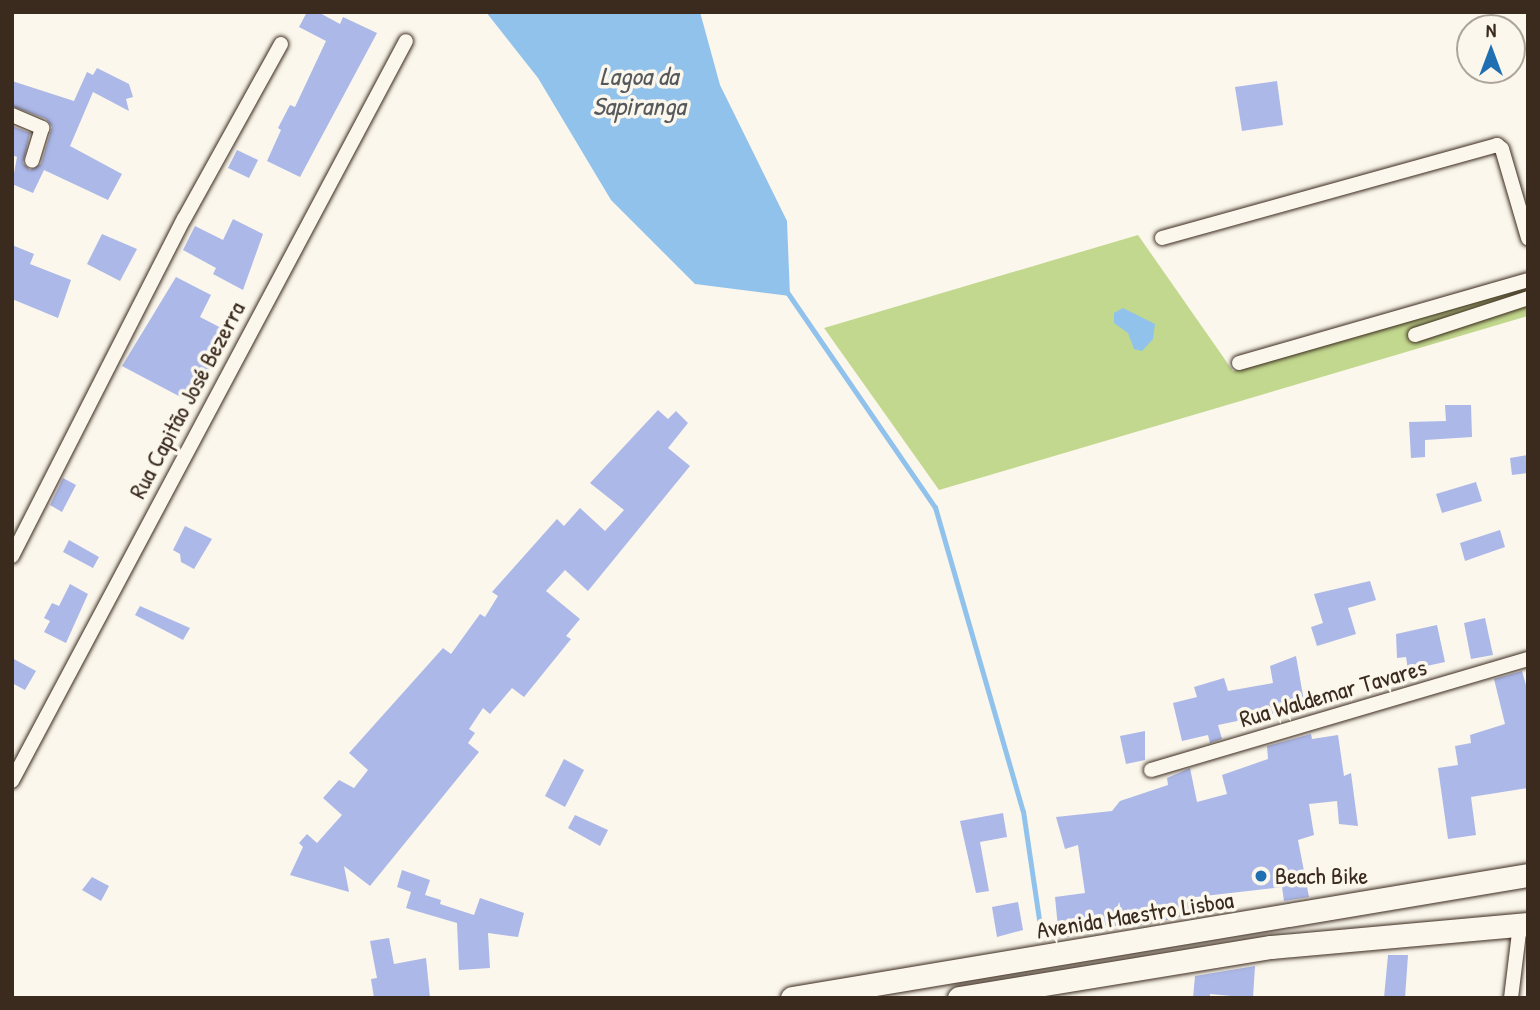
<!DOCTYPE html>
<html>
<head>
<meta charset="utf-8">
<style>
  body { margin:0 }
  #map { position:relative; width:1540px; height:1010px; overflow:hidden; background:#fbf7ec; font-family:"Patrick Hand",sans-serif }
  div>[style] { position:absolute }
  .green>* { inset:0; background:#c2d88e }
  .water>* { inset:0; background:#91c2ec }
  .stream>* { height:5px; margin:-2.5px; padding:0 2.5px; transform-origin:2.5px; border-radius:2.5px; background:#91c2ec }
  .building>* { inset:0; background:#acb8e8 }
  .roads { filter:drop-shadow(0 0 2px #3b2a1e) drop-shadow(0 0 2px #3b2a1e) }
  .minor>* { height:14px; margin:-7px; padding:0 7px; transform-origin:7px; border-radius:7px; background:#fbf7ec }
  .trunk>* { height:23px; margin:-11.5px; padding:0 11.5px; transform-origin:11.5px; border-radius:11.5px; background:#fbf7ec }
  .dots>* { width:19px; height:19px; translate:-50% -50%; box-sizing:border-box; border:4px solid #fbf7ec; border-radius:50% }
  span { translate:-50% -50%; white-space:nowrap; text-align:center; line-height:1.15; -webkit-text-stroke:7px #fbf7ec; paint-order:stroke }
  .street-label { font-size:24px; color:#3b2a1e }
  .poi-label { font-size:24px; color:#3b2a1e }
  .left { translate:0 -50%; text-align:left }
  .water-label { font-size:26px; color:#55585c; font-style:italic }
  .frame { position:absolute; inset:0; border:14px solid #3b2a1e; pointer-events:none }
  .north { position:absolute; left:1456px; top:14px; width:70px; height:70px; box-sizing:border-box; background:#fbf7ec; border:2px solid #aea59a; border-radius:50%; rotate:0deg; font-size:19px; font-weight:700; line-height:28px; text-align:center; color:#3b2a1e }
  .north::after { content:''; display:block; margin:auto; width:24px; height:32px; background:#1f6fb2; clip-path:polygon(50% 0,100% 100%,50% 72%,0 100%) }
</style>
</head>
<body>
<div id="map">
  <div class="green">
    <i style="clip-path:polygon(1138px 235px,1233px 371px,1528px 286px,1528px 316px,939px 490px,824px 328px)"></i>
  </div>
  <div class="water">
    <i style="clip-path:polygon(486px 12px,700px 12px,720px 85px,787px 221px,790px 296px,695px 284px,611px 200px,538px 78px)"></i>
    <i style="clip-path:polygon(1123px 308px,1155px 324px,1153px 339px,1142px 351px,1134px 349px,1128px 333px,1114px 323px,1114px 313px)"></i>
  </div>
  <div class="stream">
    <i style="left:787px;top:292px;width:261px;rotate:55.5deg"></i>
    <i style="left:935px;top:507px;width:316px;rotate:73.9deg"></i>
    <i style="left:1023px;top:811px;width:123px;rotate:81.6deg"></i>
  </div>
  <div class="building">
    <i style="clip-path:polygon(307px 12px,318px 12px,340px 24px,343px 17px,377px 33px,300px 177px,267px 161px,281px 130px,278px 128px,290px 105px,295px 107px,326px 41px,299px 27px)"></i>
    <i style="clip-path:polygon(97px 68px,129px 84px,133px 97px,126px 99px,129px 111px,93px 92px,70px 146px,122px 174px,108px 200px,44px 170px,33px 193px,12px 184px,17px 157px,12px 155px,12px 126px,30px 133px,23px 163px,30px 170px,41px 164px,52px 127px,46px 119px,12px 106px,12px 81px,74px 101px,87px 72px,93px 75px)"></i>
    <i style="clip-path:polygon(1277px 81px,1283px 125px,1242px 131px,1235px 87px)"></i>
    <i style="clip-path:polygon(237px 150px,258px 160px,249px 178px,228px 168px)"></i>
    <i style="clip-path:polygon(233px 219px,263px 234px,243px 290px,213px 274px,216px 268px,183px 250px,195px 226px,223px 240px)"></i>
    <i style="clip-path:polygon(102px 234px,137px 249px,120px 281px,87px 264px)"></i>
    <i style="clip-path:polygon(12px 245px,34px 254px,30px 264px,71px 280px,58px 318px,12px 299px)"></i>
    <i style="clip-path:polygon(176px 277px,211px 295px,200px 317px,229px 332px,192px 403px,122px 366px)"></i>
    <i style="clip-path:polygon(1445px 405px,1471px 405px,1472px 437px,1425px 440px,1425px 457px,1411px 458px,1409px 422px,1446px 421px)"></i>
    <i style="clip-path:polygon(658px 410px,668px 419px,676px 411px,688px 423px,668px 448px,690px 466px,588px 591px,565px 570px,546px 591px,580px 619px,566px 636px,571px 639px,524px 697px,512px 688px,490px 714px,483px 708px,469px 729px,475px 733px,468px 743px,479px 752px,370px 886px,344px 866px,349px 892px,290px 875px,303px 847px,299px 843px,307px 834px,317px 843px,342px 815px,323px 798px,339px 780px,354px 788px,368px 770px,349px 753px,443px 648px,451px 654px,480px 614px,485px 617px,498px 596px,492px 592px,557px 519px,564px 526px,580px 508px,605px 531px,624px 510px,590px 483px)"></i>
    <i style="clip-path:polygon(1528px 455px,1528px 473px,1512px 475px,1510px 458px)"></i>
    <i style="clip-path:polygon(63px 478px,76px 485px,62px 512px,50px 505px)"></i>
    <i style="clip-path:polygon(1476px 482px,1482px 501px,1442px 513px,1436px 494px)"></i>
    <i style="clip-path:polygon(185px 526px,212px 539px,194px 569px,181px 562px,180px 554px,173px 550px)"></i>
    <i style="clip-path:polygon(1500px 530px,1505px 547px,1465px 561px,1460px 543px)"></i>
    <i style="clip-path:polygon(69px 540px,99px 557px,93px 568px,63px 552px)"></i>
    <i style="clip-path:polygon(1370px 581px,1376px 600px,1348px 608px,1356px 634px,1317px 646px,1311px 627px,1323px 623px,1314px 594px)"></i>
    <i style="clip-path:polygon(70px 584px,88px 594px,66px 643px,44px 632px,50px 621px,44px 618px,52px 603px,59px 606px)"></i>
    <i style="clip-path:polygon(140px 606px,190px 628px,183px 640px,135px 615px)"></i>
    <i style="clip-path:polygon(1485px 618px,1493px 655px,1471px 659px,1464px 623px)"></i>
    <i style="clip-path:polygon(1437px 625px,1445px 662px,1408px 670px,1406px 657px,1397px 658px,1396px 634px)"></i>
    <i style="clip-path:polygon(1296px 656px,1305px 707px,1218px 725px,1222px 739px,1210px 743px,1208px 735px,1182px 741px,1173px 703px,1197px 697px,1194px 687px,1224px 678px,1228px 691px,1273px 683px,1270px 666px)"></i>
    <i style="clip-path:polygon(12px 658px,36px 671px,25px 690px,12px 683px)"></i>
    <i style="clip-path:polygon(1522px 671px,1528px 692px,1528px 788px,1471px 797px,1476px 835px,1448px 839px,1438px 768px,1458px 765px,1455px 746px,1471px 743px,1470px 735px,1505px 724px,1494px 679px)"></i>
    <i style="clip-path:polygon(1145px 731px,1145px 760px,1126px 764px,1120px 736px)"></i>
    <i style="clip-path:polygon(1311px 734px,1312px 739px,1338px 735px,1344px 776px,1351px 773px,1358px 826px,1339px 824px,1337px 801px,1309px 804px,1314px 835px,1298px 840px,1309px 897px,1284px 901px,1282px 887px,1187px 898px,1190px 915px,1144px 925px,1090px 927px,1074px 932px,1074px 936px,1059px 938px,1055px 897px,1085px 893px,1078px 845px,1065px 849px,1056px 817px,1112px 811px,1120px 801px,1168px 785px,1167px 778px,1190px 768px,1197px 802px,1227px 794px,1222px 775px,1268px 759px,1267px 746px)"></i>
    <i style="clip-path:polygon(564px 759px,584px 770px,565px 807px,545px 796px)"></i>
    <i style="clip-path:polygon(1003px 813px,1007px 837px,980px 842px,989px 891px,976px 893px,960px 821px)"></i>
    <i style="clip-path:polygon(575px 815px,608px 830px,600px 846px,568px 828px)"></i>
    <i style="clip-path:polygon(402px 870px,430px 880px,425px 895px,441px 900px,440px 904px,474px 915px,480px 898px,524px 913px,518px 937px,488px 933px,490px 968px,459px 970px,457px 923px,406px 908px,411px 892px,397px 887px)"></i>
    <i style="clip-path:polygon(92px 877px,109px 886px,101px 901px,82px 890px)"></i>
    <i style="clip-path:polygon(1018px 902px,1023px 930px,997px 937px,992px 907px)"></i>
    <i style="clip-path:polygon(389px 938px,394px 964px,426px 958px,430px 998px,374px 998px,371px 979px,377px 978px,370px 941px)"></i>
    <i style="clip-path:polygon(1388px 955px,1408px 955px,1405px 998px,1384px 998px)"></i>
    <i style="clip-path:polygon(1255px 966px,1253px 998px,1210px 994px,1210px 998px,1193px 998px,1195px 976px)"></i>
  </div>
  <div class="roads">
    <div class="minor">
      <i style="left:12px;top:115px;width:33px;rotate:23deg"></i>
      <i style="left:42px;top:128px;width:34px;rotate:107deg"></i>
      <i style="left:1162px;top:238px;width:348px;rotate:-15.5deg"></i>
      <i style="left:1497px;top:145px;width:6px;rotate:39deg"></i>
      <i style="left:1502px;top:149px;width:93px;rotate:73.7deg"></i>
      <i style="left:1415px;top:335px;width:119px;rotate:-18.1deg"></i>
      <i style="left:1239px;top:363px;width:301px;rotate:-16deg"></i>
      <i style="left:12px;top:556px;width:378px;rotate:-63deg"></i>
      <i style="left:184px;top:219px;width:200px;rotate:-61deg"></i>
      <i style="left:1151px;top:770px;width:393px;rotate:-16.4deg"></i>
      <i style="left:12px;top:781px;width:838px;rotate:-61.97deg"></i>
      <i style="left:1511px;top:998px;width:74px;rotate:-83deg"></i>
    </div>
    <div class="trunk">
      <i style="left:792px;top:998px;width:746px;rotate:-9.49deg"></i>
      <i style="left:959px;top:998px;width:316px;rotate:-9.3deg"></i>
      <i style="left:1271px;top:947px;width:258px;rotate:-5.1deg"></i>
    </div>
  </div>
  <div class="dots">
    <i style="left:1261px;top:876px;background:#1f6fb2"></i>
  </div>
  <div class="street-label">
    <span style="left:187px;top:400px;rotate:-62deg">Rua Capitão José Bezerra</span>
    <span style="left:1333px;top:693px;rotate:-16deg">Rua Waldemar Tavares</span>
    <span style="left:1135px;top:915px;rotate:-9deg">Avenida Maestro Lisboa</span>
  </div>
  <div class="poi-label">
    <span class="left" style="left:1275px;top:876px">Beach Bike</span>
  </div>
  <div class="water-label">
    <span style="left:639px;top:91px">Lagoa da<br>Sapiranga</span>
  </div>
  <div class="frame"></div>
  <div class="north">N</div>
</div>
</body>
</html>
